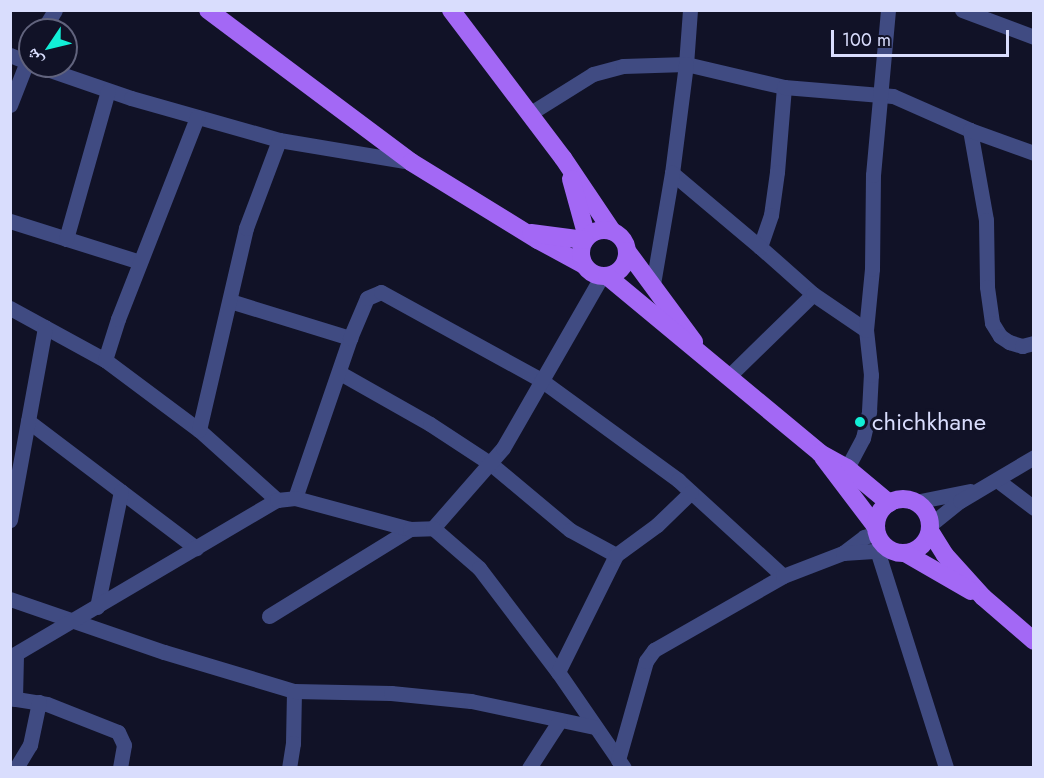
<!DOCTYPE html>
<html>
<head>
<meta charset="utf-8">
<style>
  body { margin:0 }
  #map { position:relative; width:1044px; height:778px; overflow:hidden; background:#111227; font-family:Jost,"Noto Naskh Arabic",sans-serif }
  div>[style] { position:absolute }
  .minor>* { height:15px; margin:-7.5px; padding:0 7.5px; transform-origin:7.5px; border-radius:7.5px; background:#404b82 }
  .major>* { height:18px; margin:-9px; padding:0 9px; transform-origin:9px; border-radius:9px; background:#a368f5 }
  .major>.ring { margin:-9px; padding:0; box-sizing:content-box; background:none; border:18px solid #a368f5; border-radius:50% }
  .dots>* { width:16px; height:16px; translate:-50% -50%; box-sizing:border-box; border:3px solid #111227; border-radius:50% }
  span { translate:-50% -50%; white-space:nowrap; text-align:center; line-height:1.15; -webkit-text-stroke:6px #111227; paint-order:stroke }
  .poi-label { font-size:24px; color:#d9ddfd }
  .left { translate:0 -50%; text-align:left }
  .frame { position:absolute; inset:0; border:12px solid #d9ddfd; pointer-events:none }
  .north { position:absolute; left:18px; top:18px; width:60px; height:60px; box-sizing:border-box; background:#111227; border:2px solid #61637d; border-radius:50%; rotate:235deg; font-size:16px; font-weight:700; line-height:24px; text-align:center; color:#d9ddfd }
  .north::after { content:''; display:block; margin:auto; width:21px; height:27px; background:#12efd7; clip-path:polygon(50% 0,100% 100%,50% 72%,0 100%) }
  .scale { position:absolute; left:831px; top:30px; width:178px; height:27px; box-sizing:border-box; border:3px solid #d9ddfd; border-top:0; padding-left:8px; font-size:18px; line-height:21px; white-space:nowrap; color:#d9ddfd; -webkit-text-stroke:4px #111227; paint-order:stroke }
</style>
</head>
<body>
<div id="map">
  <div class="minor">
    <i style="left:690px;top:10px;width:54px;rotate:94.2deg"></i>
    <i style="left:686px;top:64px;width:101px;rotate:13.2deg"></i>
    <i style="left:784px;top:87px;width:85px;rotate:94.7deg"></i>
    <i style="left:777px;top:172px;width:43px;rotate:97.9deg"></i>
    <i style="left:771px;top:215px;width:34px;rotate:109deg"></i>
    <i style="left:760px;top:247px;width:71px;rotate:41.6deg"></i>
    <i style="left:962px;top:10px;width:77px;rotate:20.6deg"></i>
    <i style="left:43px;top:30px;width:23px;rotate:-59deg"></i>
    <i style="left:10px;top:55px;width:22px;rotate:22deg"></i>
    <i style="left:38px;top:66px;width:98px;rotate:19deg"></i>
    <i style="left:131px;top:98px;width:154px;rotate:15.8deg"></i>
    <i style="left:279px;top:140px;width:134px;rotate:9.5deg"></i>
    <i style="left:784px;top:87px;width:109px;rotate:4.7deg"></i>
    <i style="left:893px;top:96px;width:84px;rotate:23.8deg"></i>
    <i style="left:970px;top:130px;width:91px;rotate:79.9deg"></i>
    <i style="left:986px;top:220px;width:67px;rotate:89.1deg"></i>
    <i style="left:987px;top:287px;width:36px;rotate:82deg"></i>
    <i style="left:992px;top:323px;width:15px;rotate:58deg"></i>
    <i style="left:1000px;top:336px;width:11px;rotate:34deg"></i>
    <i style="left:1009px;top:342px;width:14px;rotate:17deg"></i>
    <i style="left:1022px;top:346px;width:12px;rotate:-14deg"></i>
    <i style="left:10px;top:105px;width:55px;rotate:-68.6deg"></i>
    <i style="left:529px;top:114px;width:75px;rotate:-32deg"></i>
    <i style="left:593px;top:74px;width:31px;rotate:-15deg"></i>
    <i style="left:623px;top:66px;width:63px;rotate:-1.8deg"></i>
    <i style="left:686px;top:64px;width:110px;rotate:97.3deg"></i>
    <i style="left:672px;top:173px;width:115px;rotate:40.1deg"></i>
    <i style="left:970px;top:130px;width:68px;rotate:19.8deg"></i>
    <i style="left:10px;top:221px;width:136px;rotate:17.5deg"></i>
    <i style="left:66px;top:239px;width:154px;rotate:-74.2deg"></i>
    <i style="left:653px;top:284px;width:113px;rotate:-80.3deg"></i>
    <i style="left:230px;top:301px;width:126px;rotate:17.1deg"></i>
    <i style="left:10px;top:308px;width:108px;rotate:28.7deg"></i>
    <i style="left:105px;top:360px;width:117px;rotate:36.7deg"></i>
    <i style="left:199px;top:430px;width:105px;rotate:41.9deg"></i>
    <i style="left:105px;top:360px;width:43px;rotate:-72.4deg"></i>
    <i style="left:118px;top:319px;width:217px;rotate:-68.6deg"></i>
    <i style="left:340px;top:373px;width:103px;rotate:29.5deg"></i>
    <i style="left:430px;top:424px;width:73px;rotate:33.3deg"></i>
    <i style="left:491px;top:464px;width:103px;rotate:39.9deg"></i>
    <i style="left:570px;top:530px;width:52px;rotate:28.5deg"></i>
    <i style="left:729px;top:376px;width:117px;rotate:-44.3deg"></i>
    <i style="left:813px;top:294px;width:64px;rotate:34.2deg"></i>
    <i style="left:28px;top:421px;width:211px;rotate:37.1deg"></i>
    <i style="left:199px;top:430px;width:207px;rotate:-76.9deg"></i>
    <i style="left:246px;top:228px;width:94px;rotate:-69.4deg"></i>
    <i style="left:847px;top:468px;width:34px;rotate:-62deg"></i>
    <i style="left:863px;top:438px;width:28px;rotate:-77deg"></i>
    <i style="left:869px;top:411px;width:36px;rotate:-87deg"></i>
    <i style="left:871px;top:375px;width:45px;rotate:-96.3deg"></i>
    <i style="left:866px;top:330px;width:61px;rotate:-84.4deg"></i>
    <i style="left:872px;top:269px;width:94px;rotate:-89.4deg"></i>
    <i style="left:873px;top:175px;width:166px;rotate:-84.8deg"></i>
    <i style="left:997px;top:480px;width:46px;rotate:37.1deg"></i>
    <i style="left:295px;top:498px;width:169px;rotate:-71deg"></i>
    <i style="left:350px;top:338px;width:43px;rotate:-67deg"></i>
    <i style="left:367px;top:298px;width:15px;rotate:-23deg"></i>
    <i style="left:381px;top:292px;width:183px;rotate:28.8deg"></i>
    <i style="left:541px;top:380px;width:170px;rotate:36.1deg"></i>
    <i style="left:678px;top:480px;width:142px;rotate:42.4deg"></i>
    <i style="left:915px;top:502px;width:56px;rotate:-11.3deg"></i>
    <i style="left:10px;top:520px;width:196px;rotate:-79.7deg"></i>
    <i style="left:930px;top:525px;width:38px;rotate:-39deg"></i>
    <i style="left:960px;top:501px;width:86px;rotate:-30.7deg"></i>
    <i style="left:433px;top:528px;width:106px;rotate:-48.8deg"></i>
    <i style="left:503px;top:448px;width:198px;rotate:-60.1deg"></i>
    <i style="left:877px;top:550px;width:229px;rotate:72.4deg"></i>
    <i style="left:843px;top:553px;width:26px;rotate:-37deg"></i>
    <i style="left:864px;top:537px;width:14px;rotate:-17deg"></i>
    <i style="left:10px;top:599px;width:163px;rotate:19deg"></i>
    <i style="left:164px;top:652px;width:136px;rotate:16.7deg"></i>
    <i style="left:294px;top:691px;width:52px;rotate:91.1deg"></i>
    <i style="left:293px;top:743px;width:25px;rotate:99deg"></i>
    <i style="left:97px;top:607px;width:118px;rotate:-78.3deg"></i>
    <i style="left:269px;top:616px;width:166px;rotate:-31.7deg"></i>
    <i style="left:10px;top:657px;width:310px;rotate:-30.5deg"></i>
    <i style="left:277px;top:500px;width:18px;rotate:-6deg"></i>
    <i style="left:295px;top:498px;width:119px;rotate:15.1deg"></i>
    <i style="left:410px;top:529px;width:23px;rotate:-2deg"></i>
    <i style="left:433px;top:528px;width:61px;rotate:41deg"></i>
    <i style="left:479px;top:568px;width:131px;rotate:52.8deg"></i>
    <i style="left:558px;top:672px;width:116px;rotate:55.5deg"></i>
    <i style="left:558px;top:672px;width:131px;rotate:-63.6deg"></i>
    <i style="left:616px;top:555px;width:51px;rotate:-36.2deg"></i>
    <i style="left:657px;top:525px;width:47px;rotate:-44.1deg"></i>
    <i style="left:294px;top:691px;width:97px;rotate:1.2deg"></i>
    <i style="left:391px;top:693px;width:80px;rotate:5.7deg"></i>
    <i style="left:471px;top:701px;width:126px;rotate:11.9deg"></i>
    <i style="left:10px;top:698px;width:37px;rotate:9deg"></i>
    <i style="left:47px;top:704px;width:76px;rotate:21.5deg"></i>
    <i style="left:118px;top:732px;width:14px;rotate:65deg"></i>
    <i style="left:124px;top:745px;width:23px;rotate:100deg"></i>
    <i style="left:15px;top:699px;width:45px;rotate:-88.7deg"></i>
    <i style="left:618px;top:760px;width:103px;rotate:-74.2deg"></i>
    <i style="left:646px;top:661px;width:14px;rotate:-54deg"></i>
    <i style="left:654px;top:650px;width:149px;rotate:-29.8deg"></i>
    <i style="left:783px;top:576px;width:64px;rotate:-21deg"></i>
    <i style="left:843px;top:553px;width:46px;rotate:-3.7deg"></i>
    <i style="left:16px;top:768px;width:27px;rotate:-59deg"></i>
    <i style="left:30px;top:745px;width:44px;rotate:-78.2deg"></i>
    <i style="left:529px;top:768px;width:57px;rotate:-57.1deg"></i>
  </div>
  <div class="major">
    <i style="left:208px;top:10px;width:254px;rotate:36.8deg"></i>
    <i style="left:411px;top:162px;width:149px;rotate:31.6deg"></i>
    <i style="left:538px;top:240px;width:52px;rotate:28.5deg"></i>
    <i style="left:451px;top:10px;width:186px;rotate:52.9deg"></i>
    <i style="left:563px;top:158px;width:88px;rotate:56.1deg"></i>
    <i style="left:571px;top:179px;width:60px;rotate:74.6deg"></i>
    <i class="ring" style="left:581px;top:230px;width:28px;height:28px"></i>
    <i style="left:531px;top:233px;width:54px;rotate:7.4deg"></i>
    <i style="left:627px;top:251px;width:113px;rotate:53.6deg"></i>
    <i style="left:607px;top:276px;width:277px;rotate:39.7deg"></i>
    <i style="left:820px;top:453px;width:31px;rotate:29deg"></i>
    <i style="left:847px;top:468px;width:55px;rotate:39.8deg"></i>
    <i style="left:823px;top:457px;width:88px;rotate:52.9deg"></i>
    <i class="ring" style="left:876px;top:499px;width:36px;height:36px"></i>
    <i style="left:930px;top:531px;width:28px;rotate:58deg"></i>
    <i style="left:945px;top:555px;width:57px;rotate:47.9deg"></i>
    <i style="left:983px;top:597px;width:67px;rotate:40.8deg"></i>
    <i style="left:905px;top:553px;width:76px;rotate:29.9deg"></i>
  </div>
  <div class="dots">
    <i style="left:860px;top:422px;background:#12efd7"></i>
  </div>
  <div class="poi-label">
    <span class="left" style="left:872px;top:422px">chichkhane</span>
  </div>
  <div class="frame"></div>
  <div class="north">ش</div>
  <div class="scale">100 m</div>
</div>
</body>
</html>
